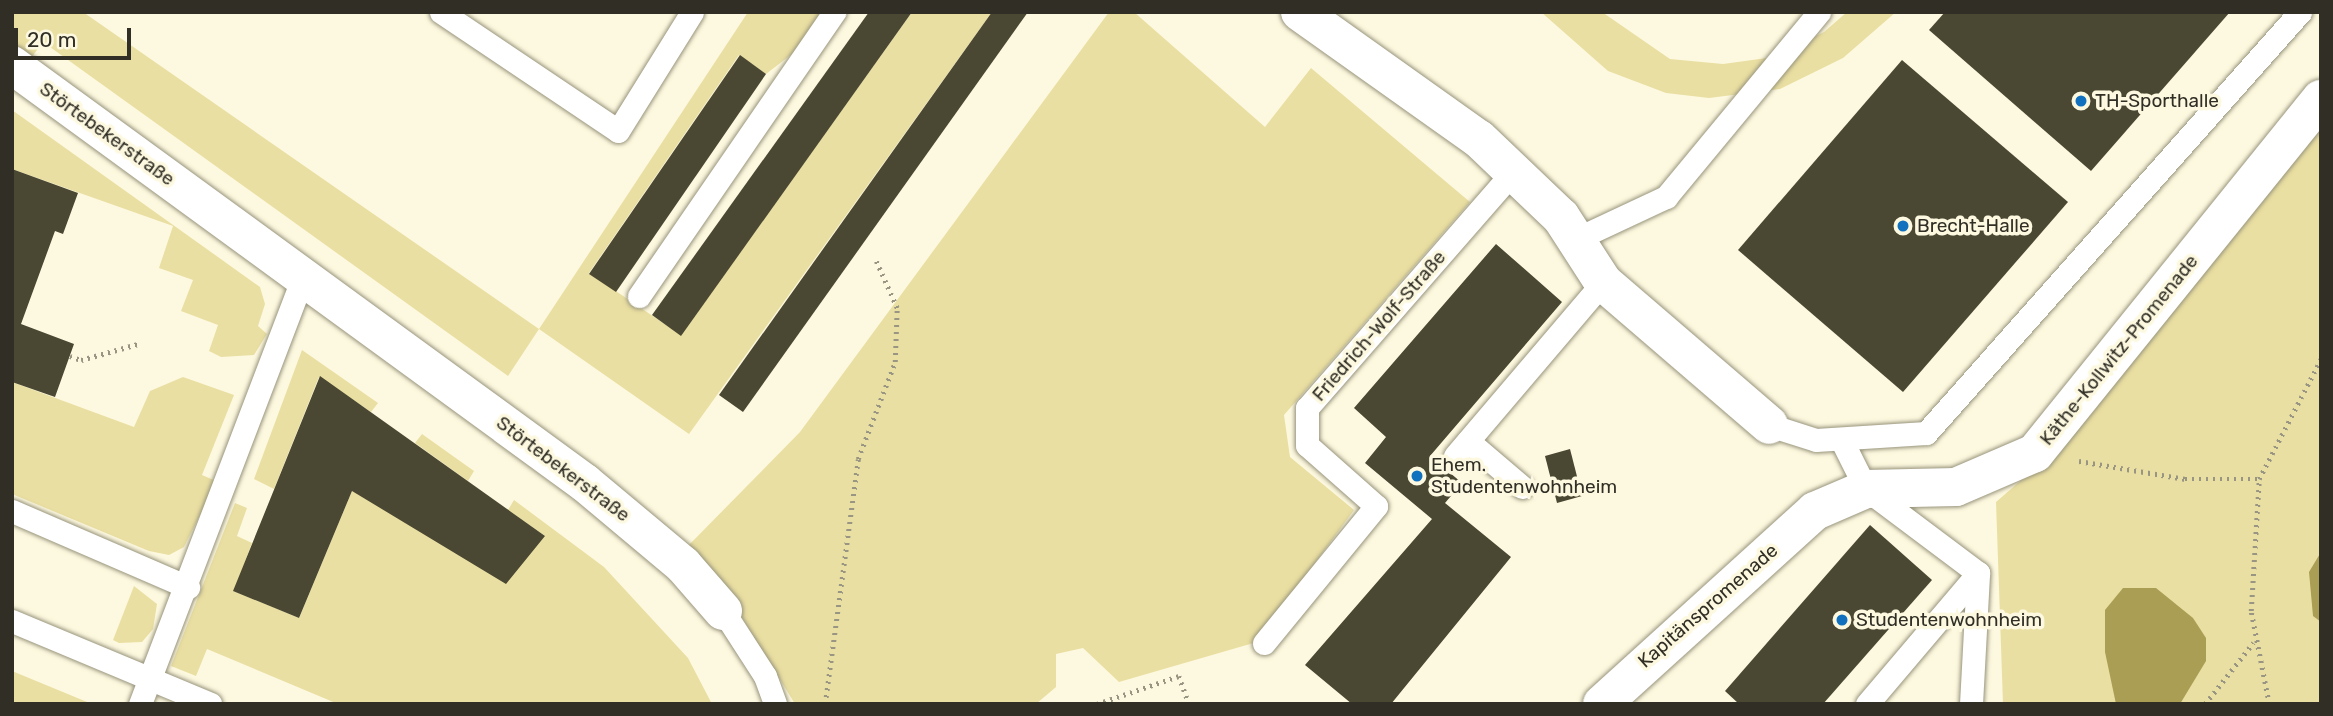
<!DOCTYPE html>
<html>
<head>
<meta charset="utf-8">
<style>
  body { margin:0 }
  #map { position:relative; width:2333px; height:716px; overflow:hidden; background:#fdf9e0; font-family:Rubik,sans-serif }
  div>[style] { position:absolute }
  .green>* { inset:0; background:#eadfa2 }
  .water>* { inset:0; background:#aa9d54 }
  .building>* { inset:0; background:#4a4732 }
  .path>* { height:4.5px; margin-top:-2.25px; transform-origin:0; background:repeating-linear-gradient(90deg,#989583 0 2px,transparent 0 7px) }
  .roads { filter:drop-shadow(0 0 2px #98947c) drop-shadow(0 0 2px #98947c) }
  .lane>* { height:23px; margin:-11.5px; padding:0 11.5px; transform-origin:11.5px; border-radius:11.5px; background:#fff }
  .street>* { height:38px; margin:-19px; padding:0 19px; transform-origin:19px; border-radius:19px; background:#fff }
  .dots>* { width:19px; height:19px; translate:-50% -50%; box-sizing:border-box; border:4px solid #fdf9e0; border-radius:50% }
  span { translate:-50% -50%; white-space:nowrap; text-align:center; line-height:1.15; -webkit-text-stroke:7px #fdf9e0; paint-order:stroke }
  .poi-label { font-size:19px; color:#302e25 }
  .left { translate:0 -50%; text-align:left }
  .street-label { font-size:19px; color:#302e25 }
  .frame { position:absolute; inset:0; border:14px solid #302e25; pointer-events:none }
  .scale { position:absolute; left:14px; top:28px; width:117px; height:32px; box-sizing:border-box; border:4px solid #302e25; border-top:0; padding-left:9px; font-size:21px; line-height:24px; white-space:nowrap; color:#302e25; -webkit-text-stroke:5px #fdf9e0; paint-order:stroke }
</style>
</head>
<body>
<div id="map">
  <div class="green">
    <i style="clip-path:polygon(12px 12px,83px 12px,539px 329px,748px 12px,828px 12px,801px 47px,766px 74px,739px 55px,589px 273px,681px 335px,912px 12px,992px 12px,689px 434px,539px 329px,508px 376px,43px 42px,28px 62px,12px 49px)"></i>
    <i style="clip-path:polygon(1109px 12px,1134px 12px,1265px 127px,1311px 68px,1470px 202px,1284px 415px,1290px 457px,1354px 510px,1257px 642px,1119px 682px,1083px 648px,1056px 654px,1056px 687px,1036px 704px,795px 704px,733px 603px,686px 548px,800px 432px)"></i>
    <i style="clip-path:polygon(1541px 12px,1602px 12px,1670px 59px,1723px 64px,1774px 57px,1824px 32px,1847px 12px,1896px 12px,1843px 58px,1780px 89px,1709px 98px,1666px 93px,1608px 71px)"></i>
    <i style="clip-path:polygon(12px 110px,260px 287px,265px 304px,258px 326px,267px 334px,254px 355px,221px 357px,209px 351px,218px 325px,181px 311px,193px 280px,159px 268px,173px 226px,12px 169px)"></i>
    <i style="clip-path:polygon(2321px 113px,2321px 704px,2003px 704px,1996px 502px,2063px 444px)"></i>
    <i style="clip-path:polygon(302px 350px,378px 403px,371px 412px,319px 377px,274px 489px,254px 479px)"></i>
    <i style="clip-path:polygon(183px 377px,234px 395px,202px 475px,216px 481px,212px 491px,184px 547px,169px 555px,149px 551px,12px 494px,12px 382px,134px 427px,150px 391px)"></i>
    <i style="clip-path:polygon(422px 434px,474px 471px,468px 481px,415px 443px)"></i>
    <i style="clip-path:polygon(352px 491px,545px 536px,508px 510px,514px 500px,604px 567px,688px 658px,712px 704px,338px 704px,207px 649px,196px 676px,171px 666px,235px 503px,247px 508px,237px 536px,252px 543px,234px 591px,299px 618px)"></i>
    <i style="clip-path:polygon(134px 586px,157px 604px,153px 629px,142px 642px,119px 643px,113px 640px)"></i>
    <i style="clip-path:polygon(12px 671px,92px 704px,12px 704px)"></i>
  </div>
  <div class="water">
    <i style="clip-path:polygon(2321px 552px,2321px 622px,2313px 616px,2309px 572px)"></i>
    <i style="clip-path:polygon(2123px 588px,2156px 588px,2193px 618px,2206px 638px,2206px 661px,2180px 704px,2116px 704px,2105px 652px,2105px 610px)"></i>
  </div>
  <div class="building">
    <i style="clip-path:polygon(869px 12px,912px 12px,681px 336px,652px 315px)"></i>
    <i style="clip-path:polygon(992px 12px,1028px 12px,743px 412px,719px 395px)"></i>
    <i style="clip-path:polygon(1945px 12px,2230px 12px,2091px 171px,1929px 30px)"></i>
    <i style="clip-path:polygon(740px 55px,766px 74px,616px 292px,589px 274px)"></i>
    <i style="clip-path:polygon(1902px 60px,2068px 202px,1903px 392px,1738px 250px)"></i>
    <i style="clip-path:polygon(12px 169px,78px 193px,63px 234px,55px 231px,21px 324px,74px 344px,55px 397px,12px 382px)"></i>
    <i style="clip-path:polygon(1496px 244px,1562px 302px,1430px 456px,1462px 483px,1445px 503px,1511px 557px,1391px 704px,1352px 704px,1305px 665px,1432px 519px,1365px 463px,1386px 437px,1354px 408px)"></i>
    <i style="clip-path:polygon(320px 376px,545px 536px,506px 584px,352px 491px,299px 618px,233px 591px)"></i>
    <i style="clip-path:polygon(1570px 449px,1582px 496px,1557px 503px,1545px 456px)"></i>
    <i style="clip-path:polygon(1870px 525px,1932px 580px,1823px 704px,1739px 704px,1725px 691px)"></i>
  </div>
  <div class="path">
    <i style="left:70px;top:356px;width:12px;rotate:20deg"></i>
    <i style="left:81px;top:360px;width:59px;rotate:-15.7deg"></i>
    <i style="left:2079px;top:461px;width:108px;rotate:9.6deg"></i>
    <i style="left:2185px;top:479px;width:74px"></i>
    <i style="left:825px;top:704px;width:247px;rotate:-82.3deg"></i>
    <i style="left:858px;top:459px;width:104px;rotate:-69.1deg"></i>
    <i style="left:895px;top:362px;width:54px;rotate:-87.9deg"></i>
    <i style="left:897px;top:308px;width:51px;rotate:-114.1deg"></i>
    <i style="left:1097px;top:704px;width:87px;rotate:-18.9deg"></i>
    <i style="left:1179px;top:676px;width:30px;rotate:70deg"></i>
    <i style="left:2205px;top:704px;width:78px;rotate:-51.8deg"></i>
    <i style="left:2269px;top:704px;width:95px;rotate:-101deg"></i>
    <i style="left:2251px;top:611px;width:132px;rotate:-86.5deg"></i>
    <i style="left:2259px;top:479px;width:135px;rotate:-62.7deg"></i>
  </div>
  <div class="roads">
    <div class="lane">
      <i style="left:441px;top:12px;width:213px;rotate:33.9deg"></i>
      <i style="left:618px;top:131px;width:140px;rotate:-58.1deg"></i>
      <i style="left:1574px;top:240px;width:102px;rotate:-25.1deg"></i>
      <i style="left:1666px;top:197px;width:240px;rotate:-50.4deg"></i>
      <i style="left:639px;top:296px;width:345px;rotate:-55.5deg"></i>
      <i style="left:1769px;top:425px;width:49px;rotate:17.7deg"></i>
      <i style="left:1816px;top:440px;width:110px;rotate:-3.6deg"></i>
      <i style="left:1926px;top:433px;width:563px;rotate:-48.38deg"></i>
      <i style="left:1468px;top:441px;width:71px;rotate:40.4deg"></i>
      <i style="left:1842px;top:441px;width:54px;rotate:63.4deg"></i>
      <i style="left:1866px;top:489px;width:140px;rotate:36.9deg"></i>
      <i style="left:1455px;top:456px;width:228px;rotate:-49.6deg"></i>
      <i style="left:12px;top:511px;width:192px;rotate:23.4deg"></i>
      <i style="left:723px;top:611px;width:77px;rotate:57.1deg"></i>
      <i style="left:765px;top:676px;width:30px;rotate:70deg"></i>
      <i style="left:12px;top:621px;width:215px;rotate:22.7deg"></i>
      <i style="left:1264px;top:643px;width:177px;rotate:-50.7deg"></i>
      <i style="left:1376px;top:506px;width:92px;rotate:-138.5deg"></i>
      <i style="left:1307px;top:445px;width:37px;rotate:-90deg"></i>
      <i style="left:1307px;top:408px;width:315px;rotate:-48.9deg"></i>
      <i style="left:140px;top:704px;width:456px;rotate:-69.1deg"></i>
      <i style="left:1867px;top:704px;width:172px;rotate:-49.7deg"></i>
      <i style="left:1971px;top:704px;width:131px;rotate:-86.9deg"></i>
    </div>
    <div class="street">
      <i style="left:1300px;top:12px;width:219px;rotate:35.4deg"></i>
      <i style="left:1479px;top:139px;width:113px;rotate:43.6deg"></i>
      <i style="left:1561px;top:217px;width:77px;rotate:57.1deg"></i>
      <i style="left:1603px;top:282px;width:219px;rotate:40.7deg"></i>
      <i style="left:12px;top:65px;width:709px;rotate:36.11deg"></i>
      <i style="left:585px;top:483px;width:128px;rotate:39.9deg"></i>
      <i style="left:683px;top:565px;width:61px;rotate:49deg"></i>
      <i style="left:1602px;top:704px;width:287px;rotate:-42.2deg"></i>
      <i style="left:1815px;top:511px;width:56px;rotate:-23.3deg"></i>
      <i style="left:1866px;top:489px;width:90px;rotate:-1.3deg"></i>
      <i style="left:1956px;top:487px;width:86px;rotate:-23.3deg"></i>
      <i style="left:2035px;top:453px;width:455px;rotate:-51.1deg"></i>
    </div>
  </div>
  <div class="dots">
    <i style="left:2081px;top:101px;background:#1171be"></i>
    <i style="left:1903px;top:226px;background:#1171be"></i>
    <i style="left:1417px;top:476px;background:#1171be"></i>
    <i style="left:1842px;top:620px;background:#1171be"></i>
  </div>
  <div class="poi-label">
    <span class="left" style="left:2095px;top:101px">TH-Sporthalle</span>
    <span class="left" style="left:1917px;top:226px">Brecht-Halle</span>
    <span class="left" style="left:1431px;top:476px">Ehem.<br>Studentenwohnheim</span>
    <span class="left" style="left:1856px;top:620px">Studentenwohnheim</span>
  </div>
  <div class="street-label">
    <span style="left:107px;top:134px;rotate:36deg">Störtebekerstraße</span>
    <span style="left:1379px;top:326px;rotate:-49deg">Friedrich-Wolf-Straße</span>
    <span style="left:2119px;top:350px;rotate:-51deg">Käthe-Kollwitz-Promenade</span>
    <span style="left:563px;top:469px;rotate:37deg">Störtebekerstraße</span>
    <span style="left:1708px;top:606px;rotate:-41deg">Kapitänspromenade</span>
  </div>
  <div class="frame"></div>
  <div class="scale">20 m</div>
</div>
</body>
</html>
